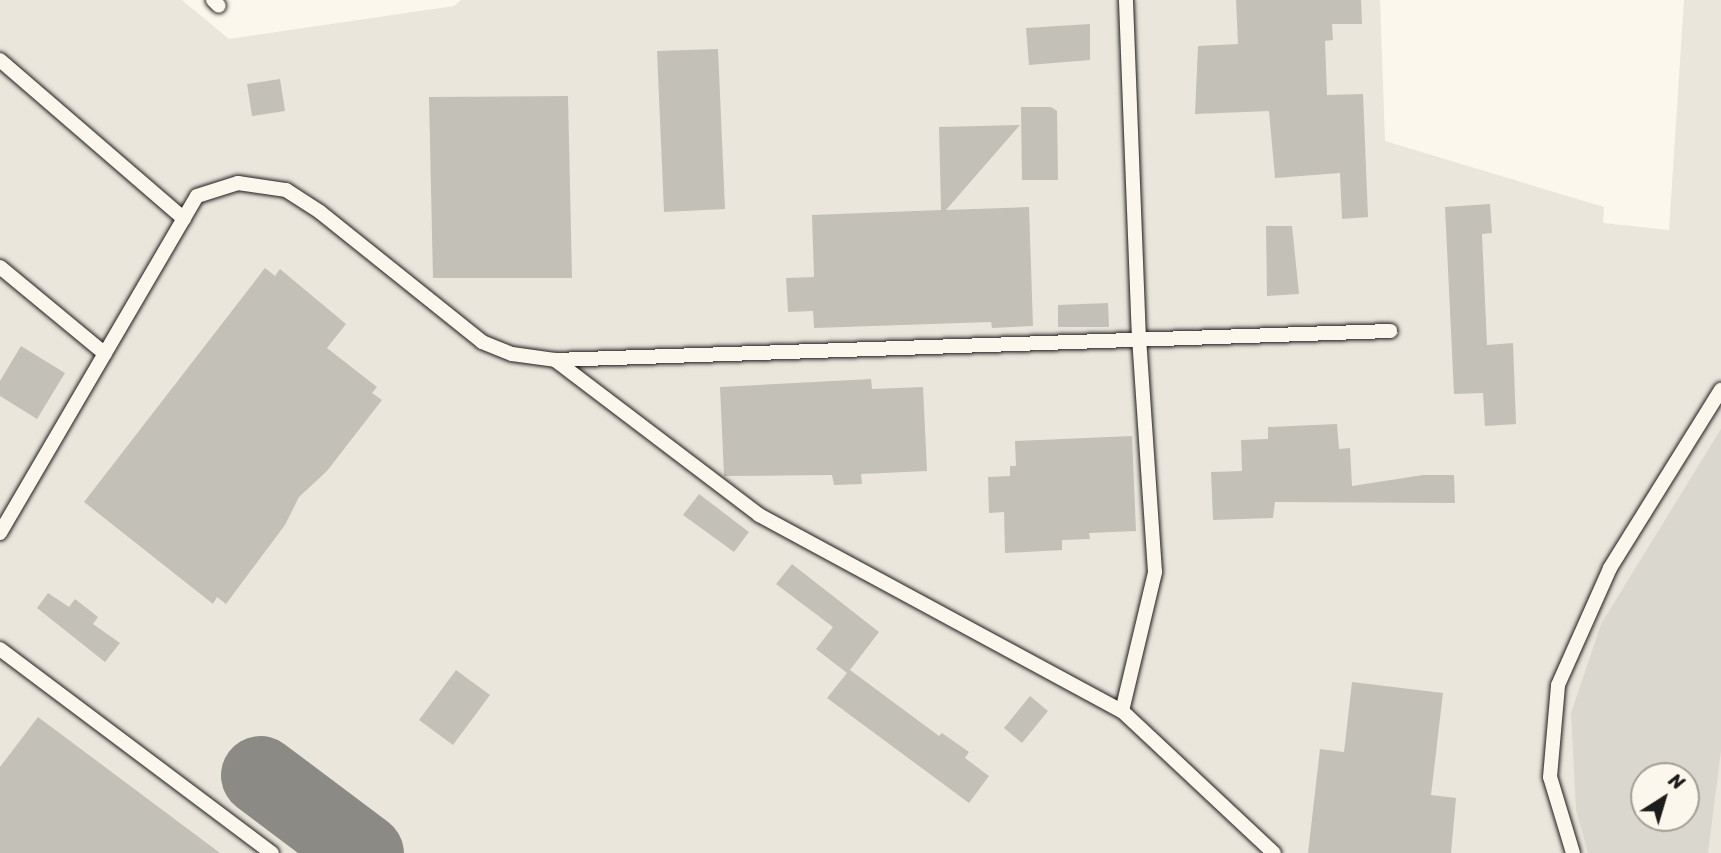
<!DOCTYPE html>
<html>
<head>
<meta charset="utf-8">
<style>
  body { margin:0 }
  #map { position:relative; width:1721px; height:853px; overflow:hidden; background:#fbf7ec; font-family:Sriracha,sans-serif }
  div>[style] { position:absolute }
  .built>* { inset:0; background:#eae6dc }
  .green>* { inset:0; background:#dad7ce }
  .taxiway>* { height:79px; margin:-39.5px; padding:0 39.5px; transform-origin:39.5px; border-radius:39.5px; background:#8c8a84 }
  .building>* { inset:0; background:#c3c0b8 }
  .roads { filter:drop-shadow(0 0 2px #1c1c1c) drop-shadow(0 0 2px #1c1c1c) }
  .service>* { height:14px; margin:-7px; padding:0 7px; transform-origin:7px; border-radius:7px; background:#fbf7ec }
  span { translate:-50% -50%; white-space:nowrap; text-align:center; line-height:1.15; -webkit-text-stroke:5px #fbf7ec; paint-order:stroke }
  .north { position:absolute; left:1630px; top:762px; width:70px; height:70px; box-sizing:border-box; background:#fbf7ec; border:2px solid #a29f99; border-radius:50%; rotate:37deg; font-size:19px; font-weight:700; line-height:28px; text-align:center; color:#1c1c1c }
  .north::after { content:''; display:block; margin:auto; width:24px; height:32px; background:#1c1c1c; clip-path:polygon(50% 0,100% 100%,50% 72%,0 100%) }
</style>
</head>
<body>
<div id="map">
  <div class="built">
    <i style="clip-path:polygon(evenodd,0 0,182px 0,229px 39px,454px 6px,461px 0,1380px 0,1385px 141px,1604px 207px,1603px 223px,1669px 230px,1684px 0,1721px 0,1721px 853px,0 853px,0 0,1644px 776px,1686px 776px,1686px 818px,1644px 818px,1644px 776px)"></i>
  </div>
  <div class="green">
    <i style="clip-path:polygon(evenodd,1721px 429px,1721px 751px,1708px 853px,1588px 853px,1576px 810px,1571px 713px,1601px 624px,1721px 429px,1644px 776px,1686px 776px,1686px 818px,1644px 818px,1644px 776px)"></i>
  </div>
  <div class="taxiway">
    <i style="left:260px;top:775px;width:130px;rotate:36.9deg"></i>
  </div>
  <div class="building">
    <i style="clip-path:polygon(1236px 0,1361px 0,1362px 24px,1332px 24px,1333px 40px,1325px 41px,1327px 95px,1363px 94px,1368px 217px,1342px 219px,1340px 173px,1275px 178px,1269px 111px,1195px 114px,1198px 46px,1238px 44px)"></i>
    <i style="clip-path:polygon(1090px 24px,1090px 60px,1029px 65px,1026px 28px)"></i>
    <i style="clip-path:polygon(718px 49px,725px 209px,664px 212px,657px 51px)"></i>
    <i style="clip-path:polygon(280px 79px,285px 111px,252px 116px,247px 84px)"></i>
    <i style="clip-path:polygon(568px 96px,572px 278px,433px 278px,429px 97px)"></i>
    <i style="clip-path:polygon(1021px 107px,1051px 107px,1057px 111px,1058px 180px,1022px 180px)"></i>
    <i style="clip-path:polygon(1020px 125px,946px 210px,1029px 207px,1033px 326px,992px 328px,991px 322px,814px 328px,813px 311px,788px 312px,786px 278px,814px 277px,812px 215px,941px 210px,939px 127px)"></i>
    <i style="clip-path:polygon(1490px 204px,1492px 233px,1482px 234px,1487px 345px,1513px 343px,1516px 424px,1485px 426px,1483px 393px,1454px 394px,1445px 207px)"></i>
    <i style="clip-path:polygon(1266px 226px,1292px 226px,1299px 294px,1267px 296px)"></i>
    <i style="clip-path:polygon(265px 268px,275px 276px,280px 269px,346px 324px,327px 348px,377px 387px,372px 393px,382px 400px,327px 471px,299px 497px,285px 525px,226px 604px,217px 597px,213px 604px,84px 502px)"></i>
    <i style="clip-path:polygon(1108px 303px,1109px 327px,1058px 327px,1058px 305px)"></i>
    <i style="clip-path:polygon(21px 346px,65px 373px,37px 419px,0 396px,0 381px)"></i>
    <i style="clip-path:polygon(871px 379px,872px 389px,923px 387px,927px 471px,861px 474px,862px 484px,834px 485px,832px 475px,724px 476px,720px 387px)"></i>
    <i style="clip-path:polygon(1337px 424px,1339px 449px,1350px 448px,1352px 486px,1423px 475px,1454px 475px,1455px 503px,1275px 502px,1273px 518px,1213px 520px,1211px 472px,1242px 471px,1241px 440px,1268px 439px,1268px 427px)"></i>
    <i style="clip-path:polygon(1132px 436px,1136px 531px,1089px 533px,1090px 539px,1062px 540px,1062px 550px,1005px 553px,1004px 512px,989px 513px,988px 477px,1010px 476px,1010px 466px,1016px 466px,1015px 441px)"></i>
    <i style="clip-path:polygon(699px 494px,749px 532px,734px 552px,683px 515px)"></i>
    <i style="clip-path:polygon(792px 564px,879px 632px,850px 670px,939px 736px,942px 733px,969px 752px,965px 758px,989px 776px,969px 803px,827px 698px,847px 673px,816px 649px,833px 627px,776px 584px)"></i>
    <i style="clip-path:polygon(48px 593px,69px 607px,75px 599px,98px 617px,93px 624px,120px 643px,105px 662px,37px 608px)"></i>
    <i style="clip-path:polygon(456px 670px,490px 695px,453px 745px,419px 720px)"></i>
    <i style="clip-path:polygon(1352px 682px,1443px 693px,1431px 795px,1456px 798px,1451px 853px,1308px 853px,1320px 749px,1344px 752px)"></i>
    <i style="clip-path:polygon(1030px 696px,1048px 711px,1022px 743px,1004px 728px)"></i>
    <i style="clip-path:polygon(38px 717px,220px 853px,0 853px,0 767px)"></i>
  </div>
  <div class="roads">
    <div class="service">
      <i style="left:213px;top:0;width:8px;rotate:45deg"></i>
      <i style="left:0;top:60px;width:243px;rotate:40.8deg"></i>
      <i style="left:0;top:267px;width:136px;rotate:39.6deg"></i>
      <i style="left:555px;top:360px;width:256px;rotate:37.2deg"></i>
      <i style="left:759px;top:515px;width:413px;rotate:28.4deg"></i>
      <i style="left:1122px;top:711px;width:208px;rotate:43.1deg"></i>
      <i style="left:0;top:533px;width:390px;rotate:-59.7deg"></i>
      <i style="left:197px;top:196px;width:43px;rotate:-17.6deg"></i>
      <i style="left:238px;top:183px;width:49px;rotate:8.3deg"></i>
      <i style="left:286px;top:190px;width:40px;rotate:32.9deg"></i>
      <i style="left:320px;top:212px;width:208px;rotate:38.7deg"></i>
      <i style="left:482px;top:342px;width:32px;rotate:22deg"></i>
      <i style="left:512px;top:354px;width:43px;rotate:7.9deg"></i>
      <i style="left:555px;top:360px;width:836px;rotate:-1.99deg"></i>
      <i style="left:0;top:649px;width:340px;rotate:36.9deg"></i>
      <i style="left:1122px;top:711px;width:143px;rotate:-76.6deg"></i>
      <i style="left:1155px;top:572px;width:233px;rotate:-93.9deg"></i>
      <i style="left:1139px;top:340px;width:340px;rotate:-92.2deg"></i>
      <i style="left:1573px;top:853px;width:79px;rotate:-106.8deg"></i>
      <i style="left:1550px;top:777px;width:92px;rotate:-85deg"></i>
      <i style="left:1558px;top:685px;width:128px;rotate:-66deg"></i>
      <i style="left:1610px;top:568px;width:210px;rotate:-58.1deg"></i>
    </div>
  </div>
  <div class="north">N</div>
</div>
</body>
</html>
